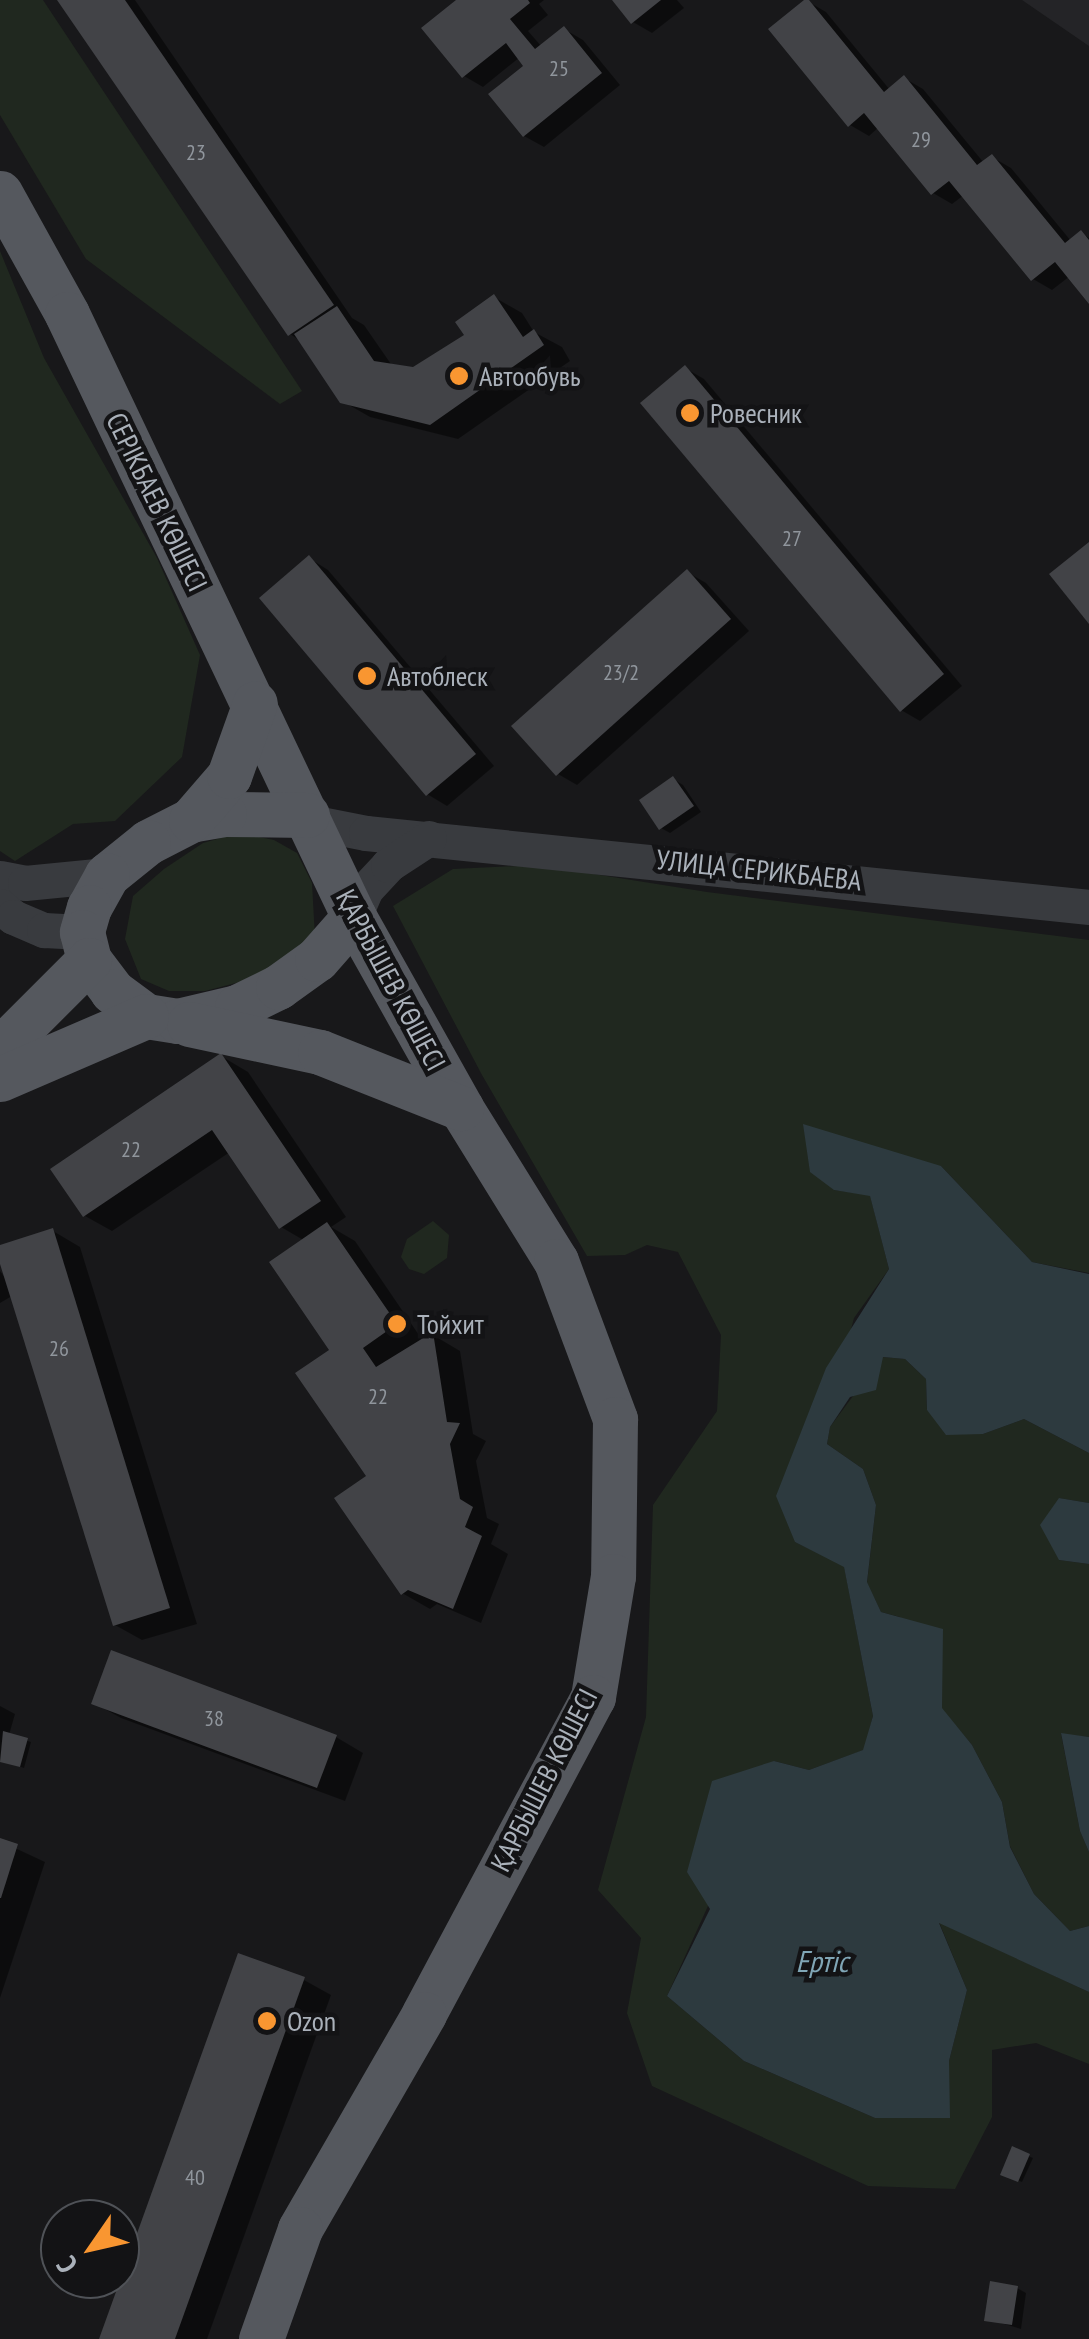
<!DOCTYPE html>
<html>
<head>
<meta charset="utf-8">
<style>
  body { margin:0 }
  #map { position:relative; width:1089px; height:2339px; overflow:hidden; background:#18181a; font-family:"PT Sans Narrow",sans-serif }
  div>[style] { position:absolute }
  .built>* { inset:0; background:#242427 }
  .green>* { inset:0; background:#20281f }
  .water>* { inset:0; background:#2d3a3f }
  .shadow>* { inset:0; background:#0007 }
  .building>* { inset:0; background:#424347 }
  .minor>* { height:35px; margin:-17.5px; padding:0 17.5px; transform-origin:17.5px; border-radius:17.5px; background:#393b3f }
  .major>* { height:45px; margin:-22.5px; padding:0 22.5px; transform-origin:22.5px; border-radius:22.5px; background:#55585e }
  .dots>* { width:28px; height:28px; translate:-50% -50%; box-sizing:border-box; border:5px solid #131315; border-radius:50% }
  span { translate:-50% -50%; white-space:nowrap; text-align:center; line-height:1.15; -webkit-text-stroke:9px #131315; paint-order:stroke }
  .number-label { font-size:22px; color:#90969d }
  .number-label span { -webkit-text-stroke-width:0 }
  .poi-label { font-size:28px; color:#aab1ba }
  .left { translate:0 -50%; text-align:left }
  .street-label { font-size:28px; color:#aab1ba }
  .water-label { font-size:30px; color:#80a6b6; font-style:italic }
  .north { position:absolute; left:40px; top:2199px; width:100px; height:100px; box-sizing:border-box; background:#131315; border:2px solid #4f5257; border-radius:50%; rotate:236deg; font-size:28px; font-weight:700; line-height:40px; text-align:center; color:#aab1ba }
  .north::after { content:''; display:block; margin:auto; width:35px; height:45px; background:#f99631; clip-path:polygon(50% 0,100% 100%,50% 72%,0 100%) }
</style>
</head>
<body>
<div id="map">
  <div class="built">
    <i style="clip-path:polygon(1022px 0,1089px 0,1089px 46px)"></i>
  </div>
  <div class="green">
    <i style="clip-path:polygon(0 0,43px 0,302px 391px,280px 404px,86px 259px,0 115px)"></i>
    <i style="clip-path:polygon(0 251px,44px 358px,157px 558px,200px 655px,182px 757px,115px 821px,73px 824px,15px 861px,0 851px)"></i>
    <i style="clip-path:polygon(238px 833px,274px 840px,297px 853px,312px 883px,315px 938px,270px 974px,205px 991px,169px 991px,141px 979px,125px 939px,133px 896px,164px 869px,203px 843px)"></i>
    <i style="clip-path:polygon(537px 865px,707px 892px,1089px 940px,1089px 1273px,1032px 1262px,941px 1166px,834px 1190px,870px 1195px,889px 1269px,854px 1318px,795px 1542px,844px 1566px,873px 1716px,864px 1750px,809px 1770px,774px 1761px,667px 1996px,744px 2061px,875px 2118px,949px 2118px,949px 2061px,967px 1990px,939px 1922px,1089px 1992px,1089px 2064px,1036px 2043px,992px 2050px,992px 2117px,955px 2189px,868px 2186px,652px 2086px,627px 2013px,641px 1938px,598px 1890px,646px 1717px,653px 1505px,717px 1411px,721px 1335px,678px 1252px,647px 1245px,625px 1255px,587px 1256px,482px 1075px,393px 906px,453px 869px)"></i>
    <i style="clip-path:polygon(433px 1221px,449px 1235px,447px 1258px,424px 1274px,409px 1269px,401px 1257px,407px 1239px)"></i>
    <i style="clip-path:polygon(882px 1357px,905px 1359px,926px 1379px,927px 1410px,983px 1434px,1024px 1419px,1089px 1453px,1089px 1503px,1059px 1498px,1059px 1560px,1089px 1564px,1089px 1737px,1061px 1734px,1080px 1831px,1089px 1852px,1089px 1926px,1070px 1931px,1034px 1894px,1010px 1846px,1002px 1802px,972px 1745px,941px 1708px,900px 1617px,881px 1612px,867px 1583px,876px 1505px,863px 1469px,827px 1444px,830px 1427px)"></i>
  </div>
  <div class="water">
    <i style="clip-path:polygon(803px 1124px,941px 1166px,1032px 1262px,1089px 1274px,1089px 1453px,1024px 1419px,983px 1434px,946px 1435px,927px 1410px,926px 1379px,905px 1359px,883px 1357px,876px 1390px,850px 1397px,830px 1427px,827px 1444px,863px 1469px,876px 1505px,867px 1582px,881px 1612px,943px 1629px,942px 1708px,972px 1745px,1002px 1802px,1010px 1847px,1034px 1894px,1070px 1931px,1089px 1926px,1089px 1992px,939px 1923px,967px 1990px,949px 2061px,950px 2118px,875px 2118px,744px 2061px,667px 1996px,710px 1909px,687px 1872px,712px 1781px,774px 1761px,809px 1770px,863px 1750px,873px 1716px,844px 1567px,795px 1542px,776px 1496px,826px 1368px,889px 1269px,870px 1196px,834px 1190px,810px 1172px)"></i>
    <i style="clip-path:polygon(1059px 1498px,1089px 1503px,1089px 1564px,1059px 1560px,1040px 1525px)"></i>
    <i style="clip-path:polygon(1061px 1733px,1089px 1737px,1089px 1852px,1080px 1831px)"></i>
  </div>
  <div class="shadow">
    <i style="clip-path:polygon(60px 0,135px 0,352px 318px,364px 325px,393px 367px,413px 370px,467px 335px,494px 297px,522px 313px,534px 332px,562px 347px,570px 361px,458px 439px,370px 417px,342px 401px,302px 342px,290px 334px)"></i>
    <i style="clip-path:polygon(460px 0,544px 0,539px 4px,548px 15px,528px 31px,542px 47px,564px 29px,583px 40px,620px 85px,544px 147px,524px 136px,527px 66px,520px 57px,483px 87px,464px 76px)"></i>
    <i style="clip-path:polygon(615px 0,677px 0,684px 8px,652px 33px,633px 22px)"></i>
    <i style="clip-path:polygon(807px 1px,826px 12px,890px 90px,904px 78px,923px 89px,984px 163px,992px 157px,1011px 168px,1071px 241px,1081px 233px,1089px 238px,1089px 300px,1070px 276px,1052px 290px,1033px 279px,964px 195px,952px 204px,933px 193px,879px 127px,869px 136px,850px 125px)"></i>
    <i style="clip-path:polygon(685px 368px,704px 379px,962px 686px,920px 721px,901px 710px)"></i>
    <i style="clip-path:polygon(309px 558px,328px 570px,494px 766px,447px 806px,427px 794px)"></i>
    <i style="clip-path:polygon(687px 572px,706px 583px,749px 631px,577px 785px,558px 774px)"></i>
    <i style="clip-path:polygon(673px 779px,683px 785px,701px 812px,670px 833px,661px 828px)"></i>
    <i style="clip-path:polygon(221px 1056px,248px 1072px,346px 1217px,331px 1227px,355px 1241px,423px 1341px,433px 1335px,460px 1351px,473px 1434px,486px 1441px,476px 1461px,487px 1518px,499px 1524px,491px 1544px,508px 1554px,481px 1623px,437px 1604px,430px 1609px,402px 1593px,305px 1241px,281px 1227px,230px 1152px,112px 1231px,85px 1216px)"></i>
    <i style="clip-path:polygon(53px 1231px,80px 1247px,197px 1624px,142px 1640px,115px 1625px,12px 1296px,0 1303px,0 1271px,6px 1279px,0 1247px)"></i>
    <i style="clip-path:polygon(94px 1703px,336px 1737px,363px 1753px,345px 1801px,121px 1718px)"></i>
    <i style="clip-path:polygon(0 1706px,15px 1714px,9px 1735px,31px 1742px,24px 1768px,0 1760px)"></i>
    <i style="clip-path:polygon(0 1841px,45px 1862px,0 1998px)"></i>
    <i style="clip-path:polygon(304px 1980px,331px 1995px,207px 2339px,101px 2339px)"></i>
    <i style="clip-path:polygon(1014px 2150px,1033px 2158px,1022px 2182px,1003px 2174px)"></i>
    <i style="clip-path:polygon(1017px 2288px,1026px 2293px,1021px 2329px,987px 2319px)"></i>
  </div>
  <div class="building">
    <i style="clip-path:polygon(57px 0,125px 0,334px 305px,288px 336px)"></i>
    <i style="clip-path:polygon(456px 0,528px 0,530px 3px,510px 19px,535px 49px,564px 26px,602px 73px,523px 137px,488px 94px,523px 66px,506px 43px,462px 78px,421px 28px)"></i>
    <i style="clip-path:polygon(612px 0,661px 0,631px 24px)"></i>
    <i style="clip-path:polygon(804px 0,809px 0,884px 92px,904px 75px,977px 165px,992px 154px,1065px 243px,1081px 230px,1089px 240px,1089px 304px,1055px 262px,1031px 281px,949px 181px,931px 195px,864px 113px,848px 127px,768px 29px)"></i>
    <i style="clip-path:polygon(494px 294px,523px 337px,534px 329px,544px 345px,430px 425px,340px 403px,294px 334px,337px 306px,374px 361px,413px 367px,464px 335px,455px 322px)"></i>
    <i style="clip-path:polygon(685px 365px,944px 674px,900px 712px,640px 403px)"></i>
    <i style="clip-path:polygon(1089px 542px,1089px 624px,1049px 574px)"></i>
    <i style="clip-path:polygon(309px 555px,476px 754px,426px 796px,259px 598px)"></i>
    <i style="clip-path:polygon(687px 569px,731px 619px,556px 776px,511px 726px)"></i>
    <i style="clip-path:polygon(673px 776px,694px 806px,659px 830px,639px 800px)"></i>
    <i style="clip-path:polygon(221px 1053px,321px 1201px,279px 1229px,212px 1130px,83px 1217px,50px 1169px)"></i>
    <i style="clip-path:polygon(327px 1222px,397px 1324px,363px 1348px,376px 1367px,433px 1332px,447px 1422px,460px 1423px,450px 1444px,460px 1499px,473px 1507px,465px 1527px,482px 1536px,453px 1609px,408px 1590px,401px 1595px,334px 1498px,366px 1476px,295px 1373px,329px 1350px,269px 1262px)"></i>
    <i style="clip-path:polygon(53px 1228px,170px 1608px,113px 1626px,0 1264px,0 1245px)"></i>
    <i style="clip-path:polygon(111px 1650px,337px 1735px,317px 1788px,91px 1704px)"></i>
    <i style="clip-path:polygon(3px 1731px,28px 1738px,20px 1767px,0 1762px)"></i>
    <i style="clip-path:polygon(0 1838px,18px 1844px,1px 1898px,0 1898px)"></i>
    <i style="clip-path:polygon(238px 1953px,305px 1977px,175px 2339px,99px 2339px)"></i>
    <i style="clip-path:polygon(1012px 2146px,1030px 2154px,1018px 2182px,1000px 2175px)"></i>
    <i style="clip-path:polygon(990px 2281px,1018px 2286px,1012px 2325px,984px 2321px)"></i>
  </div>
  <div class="minor">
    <i style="left:310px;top:822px;width:57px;rotate:11.1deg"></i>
    <i style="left:366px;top:833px;width:727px;rotate:5.84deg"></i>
    <i style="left:0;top:878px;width:25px;rotate:11deg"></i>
    <i style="left:25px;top:883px;width:82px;rotate:-5.6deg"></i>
    <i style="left:0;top:906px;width:17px;rotate:40deg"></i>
    <i style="left:13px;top:917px;width:34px;rotate:23deg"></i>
    <i style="left:44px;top:930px;width:38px;rotate:3deg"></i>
    <i style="left:354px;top:917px;width:30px;rotate:-67deg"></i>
    <i style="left:366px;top:889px;width:33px;rotate:-47deg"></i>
    <i style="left:388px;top:865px;width:49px;rotate:-33.4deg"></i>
  </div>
  <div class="major">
    <i style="left:0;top:193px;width:138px;rotate:61deg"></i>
    <i style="left:67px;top:314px;width:668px;rotate:64.55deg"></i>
    <i style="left:354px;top:917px;width:219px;rotate:60.7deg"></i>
    <i style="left:461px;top:1108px;width:180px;rotate:58.2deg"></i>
    <i style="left:556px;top:1261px;width:169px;rotate:69.5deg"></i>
    <i style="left:615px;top:1419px;width:157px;rotate:90.7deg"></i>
    <i style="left:613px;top:1576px;width:123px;rotate:99.4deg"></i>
    <i style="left:593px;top:1697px;width:359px;rotate:118.1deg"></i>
    <i style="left:424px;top:2014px;width:248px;rotate:120deg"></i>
    <i style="left:300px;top:2229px;width:117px;rotate:109.5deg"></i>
    <i style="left:307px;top:815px;width:83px;rotate:-179.3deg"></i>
    <i style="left:224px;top:814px;width:34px;rotate:170deg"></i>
    <i style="left:191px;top:820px;width:48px;rotate:152.9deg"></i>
    <i style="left:148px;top:842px;width:53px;rotate:141.2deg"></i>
    <i style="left:107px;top:875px;width:37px;rotate:119deg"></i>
    <i style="left:89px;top:907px;width:26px;rotate:106deg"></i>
    <i style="left:82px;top:932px;width:29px;rotate:76deg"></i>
    <i style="left:89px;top:960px;width:39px;rotate:53deg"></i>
    <i style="left:112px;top:991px;width:42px;rotate:36.3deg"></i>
    <i style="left:146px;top:1016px;width:32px;rotate:9deg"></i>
    <i style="left:178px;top:1021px;width:61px;rotate:-13.3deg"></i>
    <i style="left:237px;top:1007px;width:46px;rotate:-26deg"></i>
    <i style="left:278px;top:987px;width:48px;rotate:-35.7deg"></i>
    <i style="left:317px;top:959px;width:56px;rotate:-48.6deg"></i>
    <i style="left:191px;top:820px;width:58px;rotate:-49.2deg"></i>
    <i style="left:229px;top:776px;width:77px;rotate:-70.4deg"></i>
    <i style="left:189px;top:1024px;width:134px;rotate:12.1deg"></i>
    <i style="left:320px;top:1052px;width:152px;rotate:21.7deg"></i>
    <i style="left:0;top:1049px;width:126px;rotate:-45deg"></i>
    <i style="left:0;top:1079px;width:159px;rotate:-23.3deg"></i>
  </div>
  <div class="dots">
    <i style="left:459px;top:376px;background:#f99631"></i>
    <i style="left:690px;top:413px;background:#f99631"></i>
    <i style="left:367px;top:676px;background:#f99631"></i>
    <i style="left:397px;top:1324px;background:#f99631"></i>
    <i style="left:267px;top:2021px;background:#f99631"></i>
  </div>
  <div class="number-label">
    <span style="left:559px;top:69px">25</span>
    <span style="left:921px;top:140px">29</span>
    <span style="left:196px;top:153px">23</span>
    <span style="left:792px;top:539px">27</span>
    <span style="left:621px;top:673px">23/2</span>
    <span style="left:131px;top:1150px">22</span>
    <span style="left:59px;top:1349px">26</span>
    <span style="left:378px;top:1397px">22</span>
    <span style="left:214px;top:1719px">38</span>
    <span style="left:195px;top:2178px">40</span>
  </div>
  <div class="poi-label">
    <span class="left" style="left:479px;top:376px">Автообувь</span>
    <span class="left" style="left:710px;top:413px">Ровесник</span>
    <span class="left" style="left:387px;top:676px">Автоблеск</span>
    <span class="left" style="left:417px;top:1324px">Тойхит</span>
    <span class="left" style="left:287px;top:2021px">Ozon</span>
  </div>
  <div class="street-label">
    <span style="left:157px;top:502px;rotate:64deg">СЕРІКБАЕВ КӨШЕСІ</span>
    <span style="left:759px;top:870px;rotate:6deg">УЛИЦА СЕРИКБАЕВА</span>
    <span style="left:391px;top:980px;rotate:62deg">ҚАРБЫШЕВ КӨШЕСІ</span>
    <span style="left:544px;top:1780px;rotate:-63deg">ҚАРБЫШЕВ КӨШЕСІ</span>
  </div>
  <div class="water-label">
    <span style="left:822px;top:1961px">Ертіс</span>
  </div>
  <div class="north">С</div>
</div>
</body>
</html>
